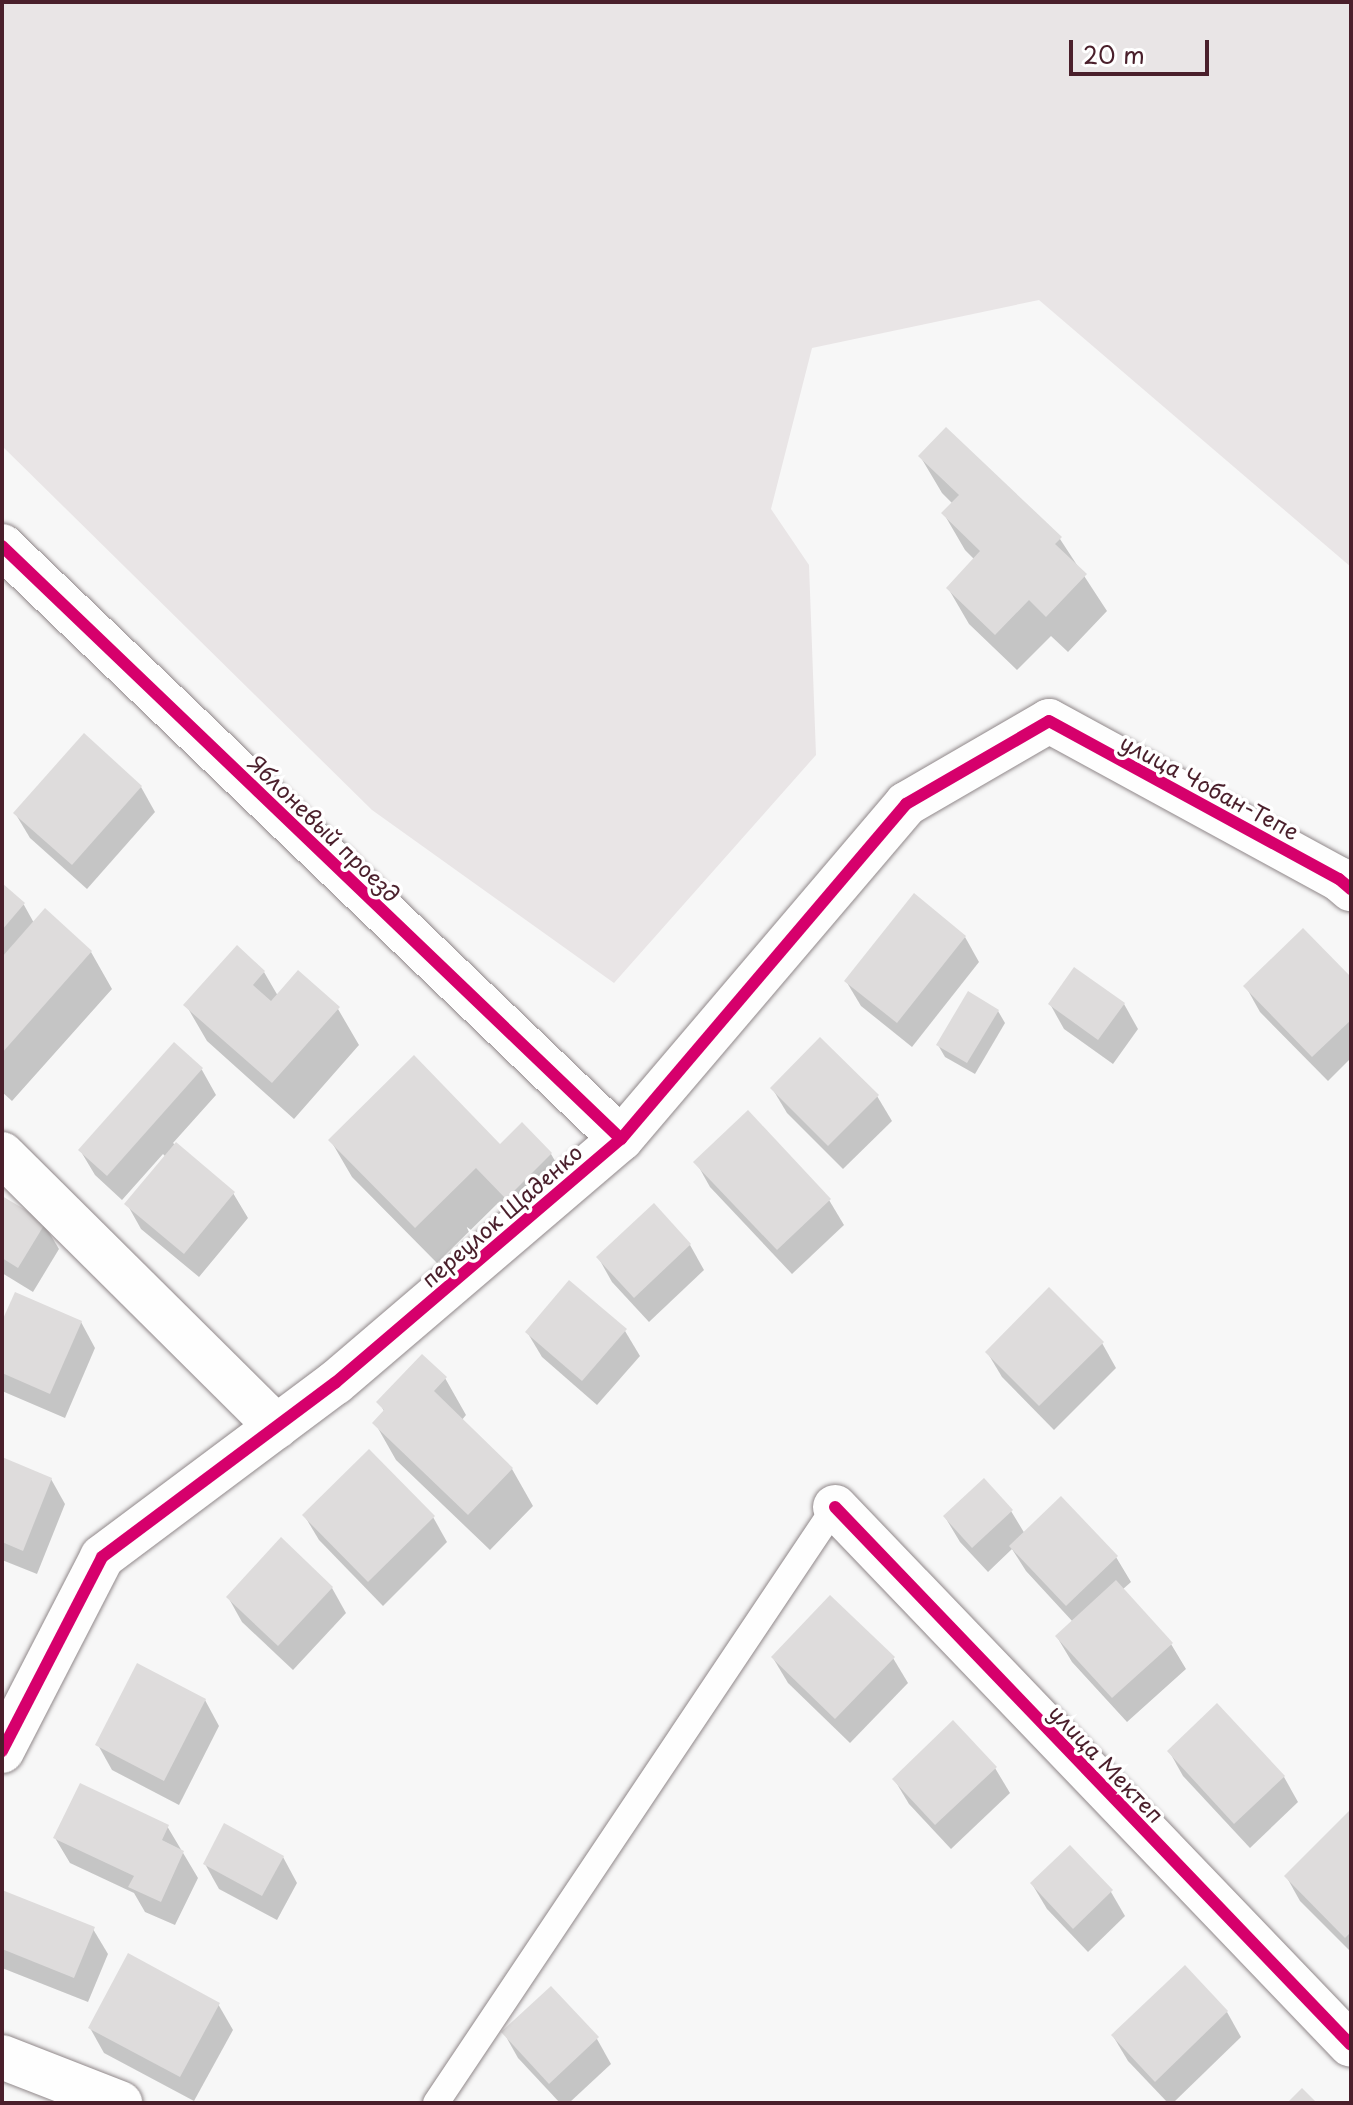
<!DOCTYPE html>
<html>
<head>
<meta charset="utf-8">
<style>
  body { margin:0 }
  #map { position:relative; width:1353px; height:2105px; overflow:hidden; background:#f7f7f7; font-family:"Playpen Sans",sans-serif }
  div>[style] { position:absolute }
  .green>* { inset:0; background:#e9e5e6 }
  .shadow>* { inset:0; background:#0003 }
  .building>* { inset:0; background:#dedcdc }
  .roads { filter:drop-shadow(0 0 2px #90888a) drop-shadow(0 0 2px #90888a) }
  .service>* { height:26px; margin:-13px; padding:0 13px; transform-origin:13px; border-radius:13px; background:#fefefe }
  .minor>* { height:44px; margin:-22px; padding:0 22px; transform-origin:22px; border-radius:22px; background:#fefefe }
  .cycleway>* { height:12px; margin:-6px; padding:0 6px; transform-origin:6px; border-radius:6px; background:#d6006c }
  span { translate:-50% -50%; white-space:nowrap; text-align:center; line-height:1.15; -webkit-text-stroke:7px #fff; paint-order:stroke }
  .street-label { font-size:22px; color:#4a1f2b }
  .frame { position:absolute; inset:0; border:4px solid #4a1f2b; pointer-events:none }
  .scale { position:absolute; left:1069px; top:40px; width:140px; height:36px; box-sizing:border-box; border:4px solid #4a1f2b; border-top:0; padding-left:10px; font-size:24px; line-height:28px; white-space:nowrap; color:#4a1f2b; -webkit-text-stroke:6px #fff; paint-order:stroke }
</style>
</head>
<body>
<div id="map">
  <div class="green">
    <i style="clip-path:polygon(2px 2px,1351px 2px,1351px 567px,1039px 300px,812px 348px,771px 509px,809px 565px,816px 755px,614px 983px,372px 810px,2px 446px)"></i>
  </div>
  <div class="shadow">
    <i style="clip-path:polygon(920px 456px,1060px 539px,1107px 611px,1068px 652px,1051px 636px,1017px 670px,969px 624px,948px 588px,975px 560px,965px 550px,944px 514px,953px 504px,942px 493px)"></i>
    <i style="clip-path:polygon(141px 787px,155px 812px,87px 889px,30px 838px,15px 813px)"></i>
    <i style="clip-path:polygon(2px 885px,24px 905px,34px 923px,91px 952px,112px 989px,12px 1101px,2px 1092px)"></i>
    <i style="clip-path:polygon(965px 937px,979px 962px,912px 1047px,861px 1006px,846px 981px)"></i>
    <i style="clip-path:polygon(264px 972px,278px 996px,338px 1009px,359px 1045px,294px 1119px,207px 1041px,186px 1005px)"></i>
    <i style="clip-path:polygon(1351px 980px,1351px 1058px,1328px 1081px,1260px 1012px,1246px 987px)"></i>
    <i style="clip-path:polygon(1050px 1004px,1124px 1004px,1138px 1029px,1113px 1064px,1064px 1029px)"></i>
    <i style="clip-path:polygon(998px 1011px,1005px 1023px,975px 1074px,945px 1057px,938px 1045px)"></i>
    <i style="clip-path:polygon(174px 1045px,202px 1070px,216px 1095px,173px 1143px,233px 1193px,248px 1218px,199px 1277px,141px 1229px,127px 1204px,166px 1157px,163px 1154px,122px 1200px,95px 1175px,80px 1150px)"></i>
    <i style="clip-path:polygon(772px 1088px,877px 1096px,892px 1121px,843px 1169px,787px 1113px)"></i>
    <i style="clip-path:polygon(331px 1141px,500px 1146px,551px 1154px,572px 1190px,528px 1234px,498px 1203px,437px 1263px,352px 1177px)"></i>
    <i style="clip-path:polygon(696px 1162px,829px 1200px,844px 1225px,792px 1274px,710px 1187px)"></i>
    <i style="clip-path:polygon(2px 1199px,44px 1224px,59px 1249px,33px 1292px,2px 1273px)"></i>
    <i style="clip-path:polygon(690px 1245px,704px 1270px,649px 1322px,612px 1282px,598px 1257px)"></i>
    <i style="clip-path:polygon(81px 1322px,95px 1348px,65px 1418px,2px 1391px,2px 1326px)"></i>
    <i style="clip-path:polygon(625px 1331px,640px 1356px,597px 1405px,542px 1357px,527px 1332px)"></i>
    <i style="clip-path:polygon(1102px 1343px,1116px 1368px,1054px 1430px,1002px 1377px,987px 1352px)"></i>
    <i style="clip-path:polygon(445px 1378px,466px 1415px,461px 1421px,512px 1469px,533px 1506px,490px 1550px,396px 1460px,375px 1423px,385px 1413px,379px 1402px)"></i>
    <i style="clip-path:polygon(2px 1461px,51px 1479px,65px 1504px,37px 1574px,2px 1560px)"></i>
    <i style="clip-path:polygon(1011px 1511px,1025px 1534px,1116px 1557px,1131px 1582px,1122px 1590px,1171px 1644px,1186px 1669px,1127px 1722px,1072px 1662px,1057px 1637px,1073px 1622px,1026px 1571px,1012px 1549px,988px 1572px,960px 1542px,945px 1517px)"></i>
    <i style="clip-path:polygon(304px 1515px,433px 1517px,447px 1542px,383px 1606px,319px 1540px)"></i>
    <i style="clip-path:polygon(332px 1588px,346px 1613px,293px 1670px,242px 1622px,228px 1597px)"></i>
    <i style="clip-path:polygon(773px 1658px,893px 1658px,908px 1683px,850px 1743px,788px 1683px)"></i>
    <i style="clip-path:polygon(205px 1700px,219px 1726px,179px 1805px,112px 1770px,98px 1745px)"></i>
    <i style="clip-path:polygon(1169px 1751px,1284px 1777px,1298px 1802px,1250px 1848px,1183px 1776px)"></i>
    <i style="clip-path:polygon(995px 1768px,1010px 1793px,951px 1849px,909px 1804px,894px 1779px)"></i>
    <i style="clip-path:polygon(1351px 1813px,1351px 1952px,1300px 1901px,1286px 1876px)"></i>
    <i style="clip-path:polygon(167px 1826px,198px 1878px,175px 1925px,145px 1912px,134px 1893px,70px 1863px,55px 1838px)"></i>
    <i style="clip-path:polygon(283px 1857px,297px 1883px,277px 1920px,219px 1889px,205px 1864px)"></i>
    <i style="clip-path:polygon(1032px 1884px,1111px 1892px,1125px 1916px,1088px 1952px,1047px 1909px)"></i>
    <i style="clip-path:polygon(2px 1892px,93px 1929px,108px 1954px,88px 2002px,2px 1968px)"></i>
    <i style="clip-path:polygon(218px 2004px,233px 2030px,194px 2101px,104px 2053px,90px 2028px)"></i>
    <i style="clip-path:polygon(1227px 2012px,1241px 2037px,1173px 2103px,1168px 2103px,1128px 2061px,1113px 2036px)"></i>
    <i style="clip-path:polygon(504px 2033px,597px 2039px,611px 2064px,569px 2103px,560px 2103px,518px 2058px)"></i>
  </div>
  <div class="building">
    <i style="clip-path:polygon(946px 427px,1062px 537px,1055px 544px,1087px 574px,1046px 617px,1029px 600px,995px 635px,946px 588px,980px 551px,941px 513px,959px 495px,918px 456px)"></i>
    <i style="clip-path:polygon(84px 733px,142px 786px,72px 865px,13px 813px)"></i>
    <i style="clip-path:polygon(2px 883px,25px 903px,2px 930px)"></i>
    <i style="clip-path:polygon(914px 893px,966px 936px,897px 1023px,844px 981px)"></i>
    <i style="clip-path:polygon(45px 908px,92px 951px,2px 1053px,2px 957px)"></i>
    <i style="clip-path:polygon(1303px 928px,1351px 977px,1351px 1020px,1312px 1057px,1243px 986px)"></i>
    <i style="clip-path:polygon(237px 945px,265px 971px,253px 985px,271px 1001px,298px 970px,340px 1007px,272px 1083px,183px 1005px)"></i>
    <i style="clip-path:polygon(1074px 967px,1125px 1003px,1098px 1040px,1048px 1004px)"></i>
    <i style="clip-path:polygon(968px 991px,999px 1010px,967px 1063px,936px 1045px)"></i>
    <i style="clip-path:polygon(820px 1037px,879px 1095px,828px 1146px,770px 1088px)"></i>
    <i style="clip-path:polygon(174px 1042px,203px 1068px,107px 1176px,78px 1150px)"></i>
    <i style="clip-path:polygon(414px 1055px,500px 1144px,522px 1122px,552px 1153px,506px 1199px,476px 1168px,415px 1228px,328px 1140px)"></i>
    <i style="clip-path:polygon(748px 1110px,831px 1199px,777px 1250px,693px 1162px)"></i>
    <i style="clip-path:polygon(176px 1142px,235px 1192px,184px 1254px,124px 1204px)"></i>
    <i style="clip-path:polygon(2px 1196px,46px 1222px,18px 1268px,2px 1258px)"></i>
    <i style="clip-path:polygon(654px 1203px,691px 1244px,634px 1298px,596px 1257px)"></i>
    <i style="clip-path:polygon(569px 1280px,627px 1329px,582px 1381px,525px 1332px)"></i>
    <i style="clip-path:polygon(1049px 1287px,1104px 1342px,1039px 1406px,985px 1352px)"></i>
    <i style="clip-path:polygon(15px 1292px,82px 1321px,50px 1394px,2px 1373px,2px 1321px)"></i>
    <i style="clip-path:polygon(422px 1354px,447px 1377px,434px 1391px,513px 1468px,468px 1515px,372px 1423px,384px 1410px,376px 1402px)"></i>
    <i style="clip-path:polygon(369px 1449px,435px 1516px,368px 1582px,302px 1515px)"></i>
    <i style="clip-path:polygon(2px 1457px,52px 1478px,23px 1551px,2px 1542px)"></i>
    <i style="clip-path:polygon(984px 1478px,1013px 1510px,972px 1548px,943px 1516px)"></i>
    <i style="clip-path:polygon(1061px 1496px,1118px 1556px,1066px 1606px,1009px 1546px)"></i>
    <i style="clip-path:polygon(281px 1537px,333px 1587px,278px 1646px,226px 1597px)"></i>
    <i style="clip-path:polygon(1116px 1580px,1173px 1643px,1112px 1698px,1055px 1636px)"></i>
    <i style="clip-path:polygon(830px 1595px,895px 1657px,835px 1719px,771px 1657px)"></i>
    <i style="clip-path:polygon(137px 1663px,206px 1699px,164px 1781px,95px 1745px)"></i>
    <i style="clip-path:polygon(1217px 1703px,1285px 1776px,1234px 1824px,1167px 1751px)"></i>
    <i style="clip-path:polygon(953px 1720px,997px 1767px,935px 1825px,892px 1779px)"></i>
    <i style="clip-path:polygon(80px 1783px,169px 1825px,162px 1840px,184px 1851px,161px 1902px,128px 1887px,134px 1876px,53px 1838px)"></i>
    <i style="clip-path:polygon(1351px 1809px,1351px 1932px,1345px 1938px,1284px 1876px)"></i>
    <i style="clip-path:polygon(224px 1823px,284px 1856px,262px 1896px,203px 1864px)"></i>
    <i style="clip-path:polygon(1070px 1845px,1113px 1890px,1073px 1929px,1030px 1883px)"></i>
    <i style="clip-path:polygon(2px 1890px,95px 1927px,74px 1978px,2px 1949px)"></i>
    <i style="clip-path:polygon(128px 1953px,220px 2003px,180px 2077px,88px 2028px)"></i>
    <i style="clip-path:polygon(1185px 1965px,1228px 2011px,1155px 2082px,1111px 2035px)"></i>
    <i style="clip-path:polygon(551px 1986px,599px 2037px,549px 2084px,501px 2032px)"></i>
    <i style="clip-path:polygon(1302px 2088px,1317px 2103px,1287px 2103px)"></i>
  </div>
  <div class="roads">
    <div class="service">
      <i style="left:436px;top:2103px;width:717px;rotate:-56.2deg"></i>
    </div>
    <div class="minor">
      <i style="left:2px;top:546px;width:857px;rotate:43.77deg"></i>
      <i style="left:2px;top:1154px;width:387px;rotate:44.8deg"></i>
      <i style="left:835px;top:1507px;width:745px;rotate:46.2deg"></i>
      <i style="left:2px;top:1751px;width:218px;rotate:-62.7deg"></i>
      <i style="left:102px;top:1557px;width:291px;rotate:-36.8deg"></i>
      <i style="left:335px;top:1383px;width:376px;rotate:-40.5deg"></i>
      <i style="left:621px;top:1139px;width:440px;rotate:-49.6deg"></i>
      <i style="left:906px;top:804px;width:165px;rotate:-30.1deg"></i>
      <i style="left:1049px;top:721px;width:330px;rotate:28.6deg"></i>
      <i style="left:1339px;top:879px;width:16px;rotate:40deg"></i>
      <i style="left:2px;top:2057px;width:127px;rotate:21.3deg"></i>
    </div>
  </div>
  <div class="cycleway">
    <i style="left:2px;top:546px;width:857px;rotate:43.77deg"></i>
    <i style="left:835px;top:1507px;width:745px;rotate:46.2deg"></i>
    <i style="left:2px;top:1751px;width:218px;rotate:-62.7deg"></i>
    <i style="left:102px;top:1557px;width:291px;rotate:-36.8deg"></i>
    <i style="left:335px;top:1383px;width:376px;rotate:-40.5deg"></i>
    <i style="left:621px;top:1139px;width:440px;rotate:-49.6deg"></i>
    <i style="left:906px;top:804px;width:165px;rotate:-30.1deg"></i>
    <i style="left:1049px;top:721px;width:330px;rotate:28.6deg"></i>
    <i style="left:1339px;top:879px;width:16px;rotate:40deg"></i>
  </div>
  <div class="street-label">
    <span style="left:1210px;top:786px;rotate:28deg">улица Чобан-Тепе</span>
    <span style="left:325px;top:828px;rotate:44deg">Яблоневый проезд</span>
    <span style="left:501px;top:1215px;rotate:-41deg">переулок Щаденко</span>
    <span style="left:1107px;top:1763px;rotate:46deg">улица Мектеп</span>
  </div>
  <div class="frame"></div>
  <div class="scale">20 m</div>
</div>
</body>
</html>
